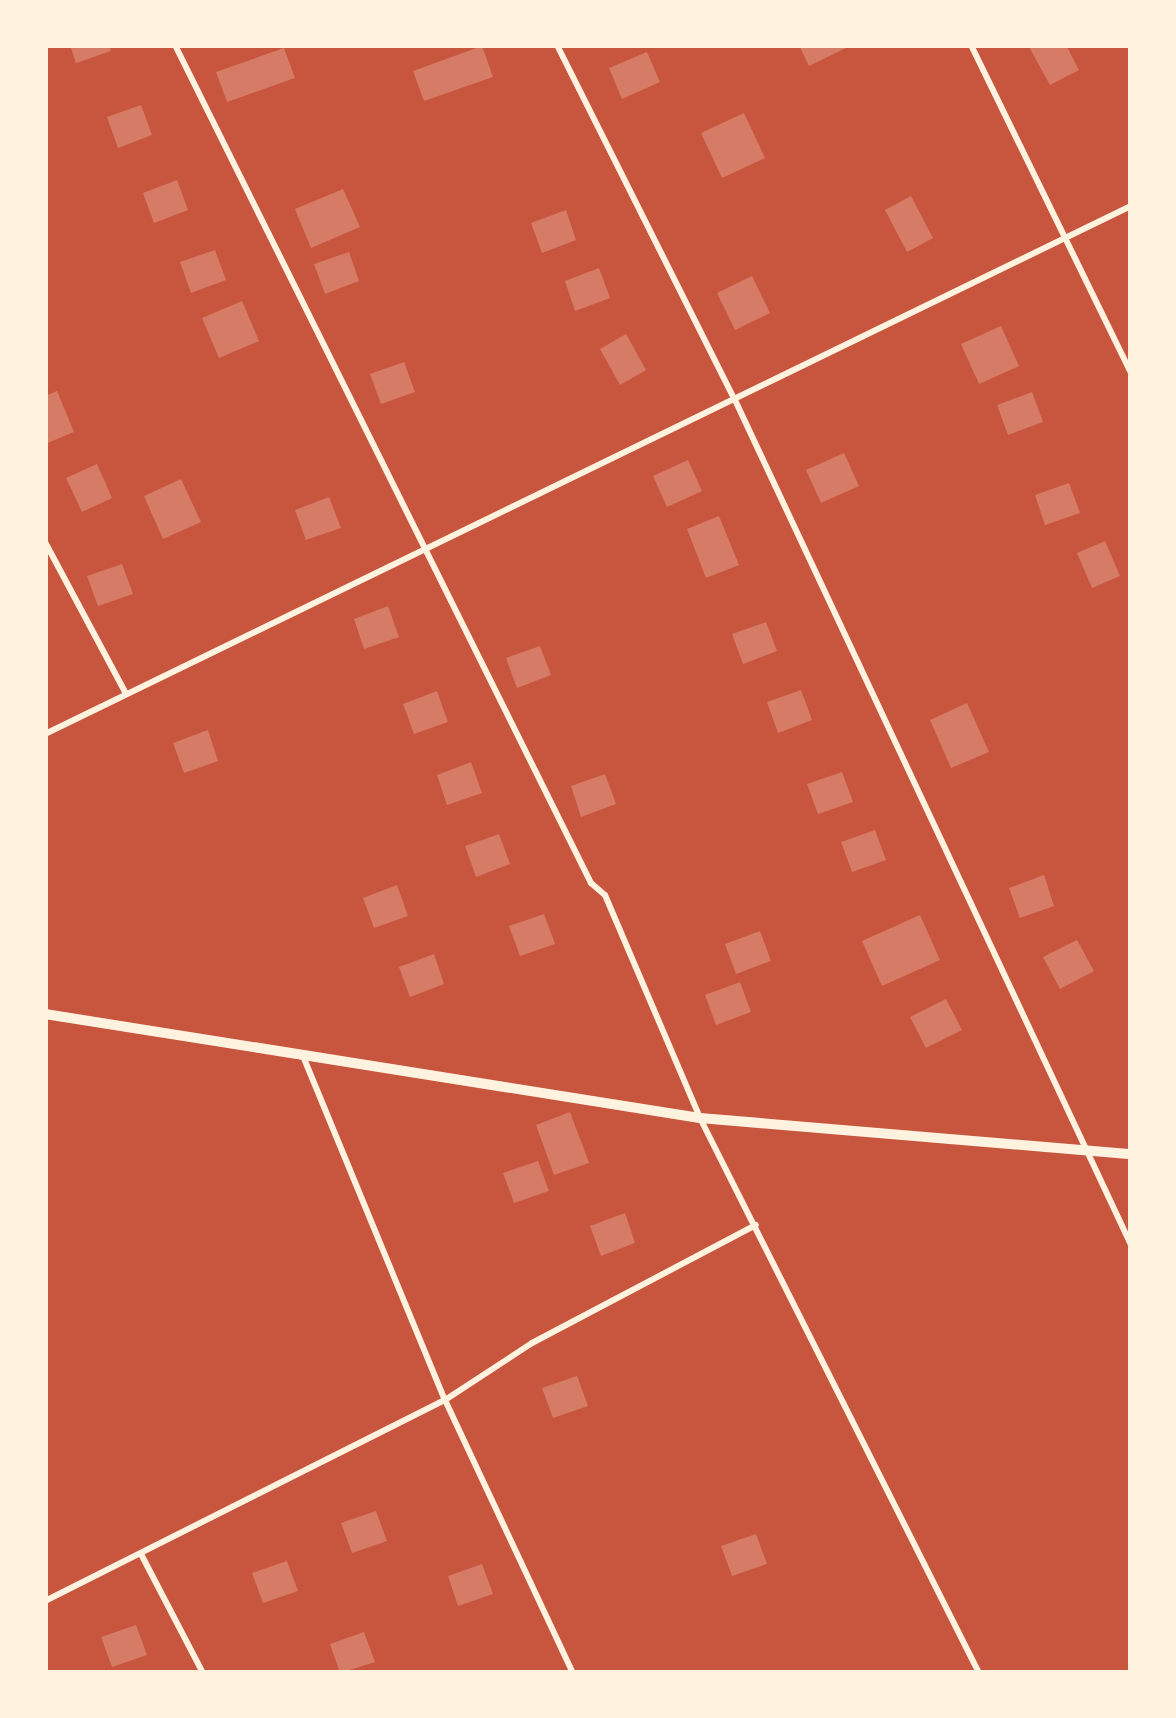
<!DOCTYPE html>
<html>
<head>
<meta charset="utf-8">
<style>
  body { margin:0 }
  #map { position:relative; width:1176px; height:1718px; overflow:hidden; background:#c8553d; font-family:"Roboto Serif",serif }
  div>[style] { position:absolute }
  .building>* { inset:0; background:#d67c66 }
  .service>* { height:6px; margin:-3px; padding:0 3px; transform-origin:3px; border-radius:3px; background:#fff3e0 }
  .minor>* { height:10px; margin:-5px; padding:0 5px; transform-origin:5px; border-radius:5px; background:#fff3e0 }
  span { translate:-50% -50%; white-space:nowrap; text-align:center; line-height:1.15; -webkit-text-stroke:8px #fff3e0; paint-order:stroke }
  .frame { position:absolute; inset:0; border:48px solid #fff3e0; pointer-events:none }
</style>
</head>
<body>
<div id="map">
  <div class="building">
    <i style="clip-path:polygon(70px 45px,109px 45px,111px 51px,76px 63px)"></i>
    <i style="clip-path:polygon(799px 45px,845px 45px,846px 48px,809px 66px)"></i>
    <i style="clip-path:polygon(1028px 45px,1066px 45px,1079px 70px,1050px 85px)"></i>
    <i style="clip-path:polygon(482px 46px,493px 77px,424px 101px,413px 71px)"></i>
    <i style="clip-path:polygon(284px 48px,295px 78px,227px 102px,216px 72px)"></i>
    <i style="clip-path:polygon(647px 52px,660px 82px,622px 99px,609px 68px)"></i>
    <i style="clip-path:polygon(141px 105px,152px 135px,118px 148px,107px 117px)"></i>
    <i style="clip-path:polygon(744px 113px,765px 158px,722px 178px,701px 133px)"></i>
    <i style="clip-path:polygon(177px 180px,188px 210px,154px 223px,143px 193px)"></i>
    <i style="clip-path:polygon(343px 189px,360px 227px,311px 248px,295px 209px)"></i>
    <i style="clip-path:polygon(911px 196px,933px 238px,907px 252px,885px 210px)"></i>
    <i style="clip-path:polygon(566px 210px,576px 240px,542px 253px,531px 223px)"></i>
    <i style="clip-path:polygon(215px 250px,226px 280px,191px 293px,180px 262px)"></i>
    <i style="clip-path:polygon(349px 252px,359px 281px,325px 294px,314px 264px)"></i>
    <i style="clip-path:polygon(599px 268px,610px 298px,575px 311px,565px 281px)"></i>
    <i style="clip-path:polygon(752px 276px,770px 313px,735px 330px,717px 293px)"></i>
    <i style="clip-path:polygon(242px 301px,259px 341px,219px 358px,202px 318px)"></i>
    <i style="clip-path:polygon(1001px 326px,1019px 366px,979px 384px,961px 344px)"></i>
    <i style="clip-path:polygon(626px 334px,646px 370px,620px 385px,600px 349px)"></i>
    <i style="clip-path:polygon(404px 362px,415px 392px,381px 404px,370px 374px)"></i>
    <i style="clip-path:polygon(57px 391px,74px 432px,45px 444px,45px 396px)"></i>
    <i style="clip-path:polygon(1032px 392px,1043px 422px,1008px 435px,997px 405px)"></i>
    <i style="clip-path:polygon(844px 453px,859px 486px,821px 503px,806px 470px)"></i>
    <i style="clip-path:polygon(688px 460px,702px 491px,667px 507px,653px 476px)"></i>
    <i style="clip-path:polygon(97px 464px,112px 498px,82px 512px,66px 478px)"></i>
    <i style="clip-path:polygon(181px 479px,201px 522px,163px 539px,144px 496px)"></i>
    <i style="clip-path:polygon(1069px 483px,1080px 513px,1045px 525px,1035px 495px)"></i>
    <i style="clip-path:polygon(329px 497px,341px 528px,306px 540px,295px 510px)"></i>
    <i style="clip-path:polygon(719px 516px,739px 565px,706px 578px,687px 529px)"></i>
    <i style="clip-path:polygon(1105px 541px,1120px 576px,1092px 588px,1077px 553px)"></i>
    <i style="clip-path:polygon(122px 564px,133px 594px,98px 606px,87px 576px)"></i>
    <i style="clip-path:polygon(388px 606px,399px 637px,364px 649px,354px 619px)"></i>
    <i style="clip-path:polygon(766px 622px,777px 651px,743px 664px,732px 634px)"></i>
    <i style="clip-path:polygon(540px 646px,551px 675px,517px 688px,506px 658px)"></i>
    <i style="clip-path:polygon(801px 690px,812px 720px,778px 733px,767px 702px)"></i>
    <i style="clip-path:polygon(437px 691px,448px 722px,414px 734px,403px 704px)"></i>
    <i style="clip-path:polygon(967px 703px,989px 752px,951px 768px,930px 720px)"></i>
    <i style="clip-path:polygon(208px 730px,218px 761px,184px 773px,173px 743px)"></i>
    <i style="clip-path:polygon(471px 762px,482px 793px,447px 805px,437px 775px)"></i>
    <i style="clip-path:polygon(842px 772px,853px 802px,818px 814px,807px 784px)"></i>
    <i style="clip-path:polygon(605px 774px,616px 804px,581px 817px,571px 786px)"></i>
    <i style="clip-path:polygon(875px 830px,886px 860px,852px 872px,841px 842px)"></i>
    <i style="clip-path:polygon(499px 834px,510px 864px,476px 877px,465px 846px)"></i>
    <i style="clip-path:polygon(1044px 875px,1054px 906px,1020px 918px,1009px 888px)"></i>
    <i style="clip-path:polygon(397px 885px,408px 916px,374px 928px,363px 898px)"></i>
    <i style="clip-path:polygon(544px 914px,555px 944px,520px 956px,509px 926px)"></i>
    <i style="clip-path:polygon(920px 915px,940px 960px,882px 986px,862px 941px)"></i>
    <i style="clip-path:polygon(760px 931px,771px 961px,736px 974px,725px 944px)"></i>
    <i style="clip-path:polygon(1077px 940px,1094px 971px,1060px 989px,1043px 957px)"></i>
    <i style="clip-path:polygon(434px 954px,444px 984px,410px 997px,399px 967px)"></i>
    <i style="clip-path:polygon(740px 982px,751px 1012px,716px 1025px,705px 995px)"></i>
    <i style="clip-path:polygon(946px 999px,962px 1030px,926px 1048px,910px 1017px)"></i>
    <i style="clip-path:polygon(570px 1112px,589px 1163px,554px 1175px,536px 1125px)"></i>
    <i style="clip-path:polygon(538px 1161px,549px 1191px,514px 1203px,503px 1173px)"></i>
    <i style="clip-path:polygon(625px 1213px,635px 1243px,601px 1256px,590px 1226px)"></i>
    <i style="clip-path:polygon(577px 1376px,588px 1406px,553px 1418px,542px 1388px)"></i>
    <i style="clip-path:polygon(376px 1511px,387px 1541px,352px 1553px,341px 1523px)"></i>
    <i style="clip-path:polygon(756px 1534px,767px 1564px,732px 1576px,721px 1546px)"></i>
    <i style="clip-path:polygon(287px 1561px,298px 1591px,263px 1603px,252px 1573px)"></i>
    <i style="clip-path:polygon(482px 1564px,493px 1594px,458px 1606px,448px 1576px)"></i>
    <i style="clip-path:polygon(136px 1625px,147px 1655px,112px 1667px,101px 1637px)"></i>
    <i style="clip-path:polygon(364px 1632px,375px 1662px,340px 1673px,330px 1644px)"></i>
  </div>
  <div class="service">
    <i style="left:175px;top:45px;width:936px;rotate:63.6deg"></i>
    <i style="left:591px;top:883px;width:18px;rotate:41deg"></i>
    <i style="left:605px;top:895px;width:242px;rotate:66.9deg"></i>
    <i style="left:700px;top:1118px;width:621px;rotate:63.31deg"></i>
    <i style="left:557px;top:45px;width:397px;rotate:63.4deg"></i>
    <i style="left:735px;top:400px;width:933px;rotate:64.89deg"></i>
    <i style="left:971px;top:45px;width:365px;rotate:64deg"></i>
    <i style="left:45px;top:542px;width:172px;rotate:61.9deg"></i>
    <i style="left:45px;top:734px;width:1208px;rotate:-25.93deg"></i>
    <i style="left:303px;top:1056px;width:372px;rotate:67.6deg"></i>
    <i style="left:445px;top:1400px;width:302px;rotate:64.9deg"></i>
    <i style="left:141px;top:1554px;width:134px;rotate:62.5deg"></i>
    <i style="left:45px;top:1601px;width:448px;rotate:-26.7deg"></i>
    <i style="left:445px;top:1400px;width:104px;rotate:-33.2deg"></i>
    <i style="left:532px;top:1343px;width:253px;rotate:-27.8deg"></i>
  </div>
  <div class="minor">
    <i style="left:45px;top:1014px;width:663px;rotate:9.02deg"></i>
    <i style="left:700px;top:1118px;width:433px;rotate:4.8deg"></i>
  </div>
  <div class="frame"></div>
</div>
</body>
</html>
